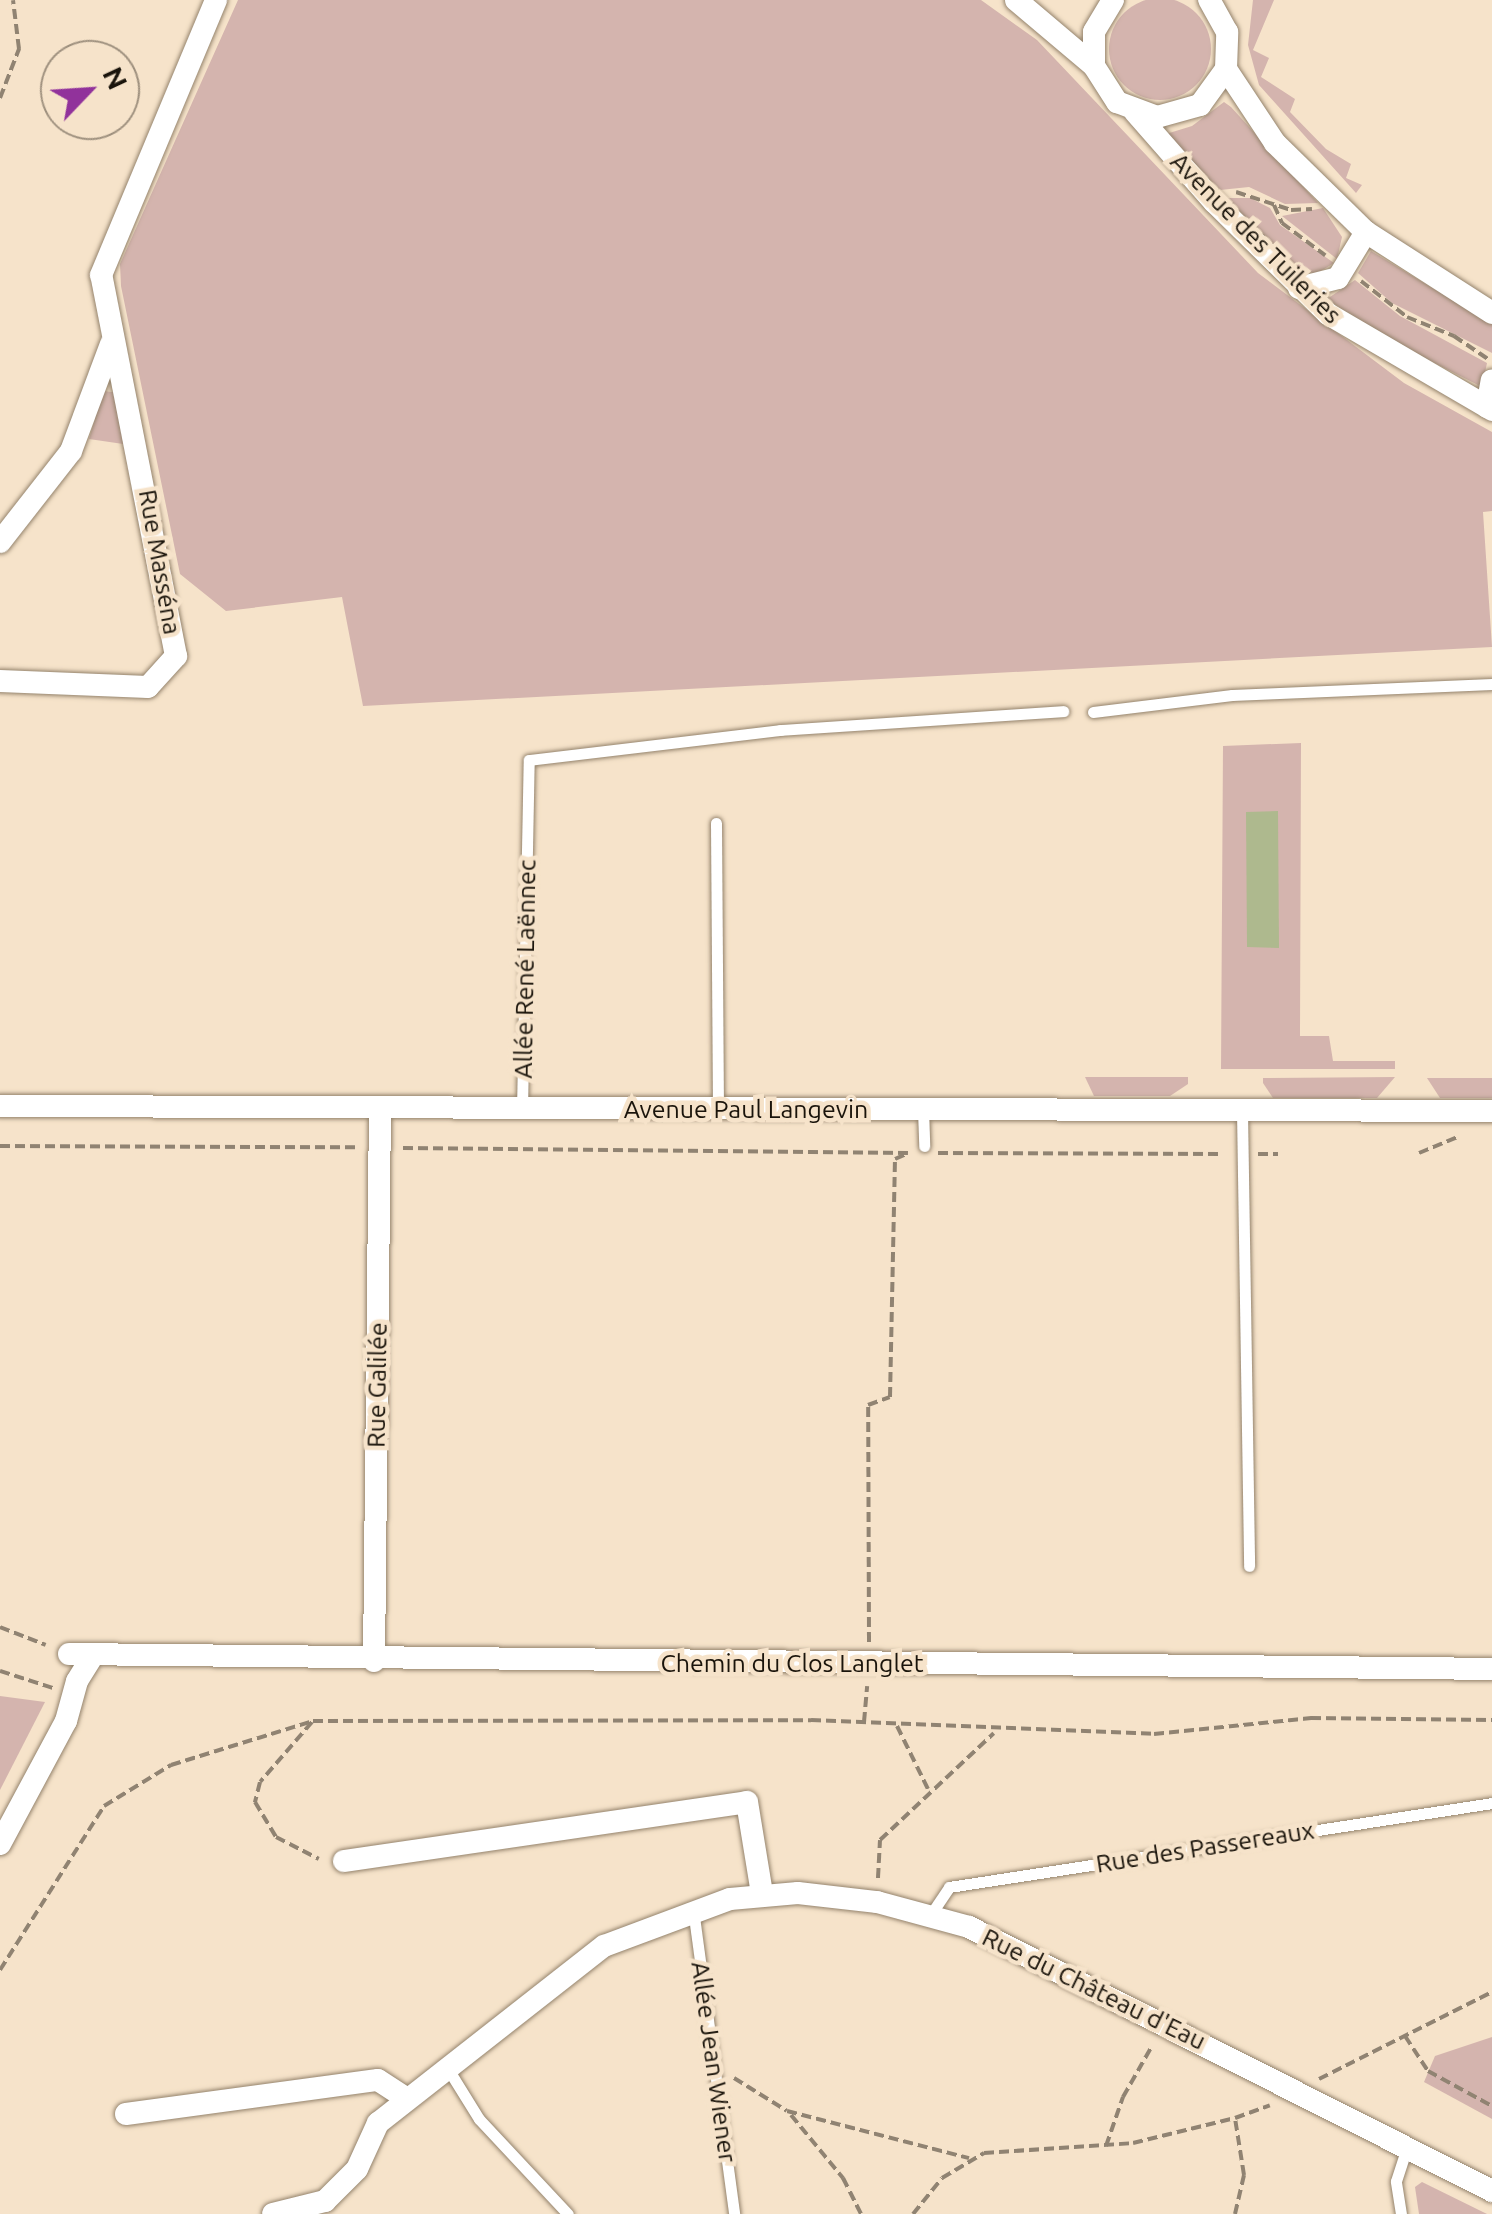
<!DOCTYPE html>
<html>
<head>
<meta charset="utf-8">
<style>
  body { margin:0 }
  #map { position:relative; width:1492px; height:2214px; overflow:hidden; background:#f6e3ca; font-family:Ubuntu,sans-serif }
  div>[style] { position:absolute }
  .green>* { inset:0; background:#d4b4ae }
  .round { border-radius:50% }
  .water>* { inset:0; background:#aeb98e }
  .path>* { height:4px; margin-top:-2px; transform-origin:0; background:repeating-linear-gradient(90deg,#908372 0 10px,transparent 0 15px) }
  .roads { filter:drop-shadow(0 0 2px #94836c) drop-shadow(0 0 2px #94836c) }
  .service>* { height:11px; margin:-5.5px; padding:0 5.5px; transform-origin:5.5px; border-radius:5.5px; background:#fff }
  .minor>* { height:22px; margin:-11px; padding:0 11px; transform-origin:11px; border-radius:11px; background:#fff }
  span { translate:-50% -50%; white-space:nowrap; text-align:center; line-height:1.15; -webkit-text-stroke:9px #f6e3ca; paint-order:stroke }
  .street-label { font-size:25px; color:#1a140b }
  .north { position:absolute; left:40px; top:40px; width:100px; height:100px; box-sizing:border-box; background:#f6e3ca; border:2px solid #9e907e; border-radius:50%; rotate:65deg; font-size:28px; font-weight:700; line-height:40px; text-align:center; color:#1a140b }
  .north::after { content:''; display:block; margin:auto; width:35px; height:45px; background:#91329b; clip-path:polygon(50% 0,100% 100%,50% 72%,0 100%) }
</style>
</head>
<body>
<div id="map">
  <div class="green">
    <i class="round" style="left:1109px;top:-2px;width:102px;height:102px"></i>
    <i style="clip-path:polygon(238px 0,981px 0,1037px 40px,1258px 273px,1404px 383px,1492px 432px,1492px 511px,1483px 512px,1492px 647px,363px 706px,342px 597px,226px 611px,180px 574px,121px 286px,120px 264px)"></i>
    <i style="clip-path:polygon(1253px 0,1274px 0,1253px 50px,1269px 58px,1261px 77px,1295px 99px,1290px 112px,1326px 149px,1351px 164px,1346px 178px,1362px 185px,1356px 193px,1259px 85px,1248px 45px)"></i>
    <i style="clip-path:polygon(1224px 102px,1231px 107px,1318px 203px,1285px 204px,1249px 187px,1220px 190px,1166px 134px,1192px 126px)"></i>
    <i style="clip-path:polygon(1227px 198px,1250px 198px,1270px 208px,1280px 225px,1334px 263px,1316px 274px,1293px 267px)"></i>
    <i style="clip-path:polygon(1323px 208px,1342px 237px,1337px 259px,1282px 216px)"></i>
    <i style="clip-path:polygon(1371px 251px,1492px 324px,1492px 353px,1392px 303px,1358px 273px)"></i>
    <i style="clip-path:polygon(1355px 280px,1400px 316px,1487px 363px,1482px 387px,1385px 338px,1327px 299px)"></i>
    <i style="clip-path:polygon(103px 391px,120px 393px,130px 445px,89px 439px)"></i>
    <i style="clip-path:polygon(1301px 743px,1300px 1036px,1329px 1036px,1333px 1061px,1395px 1061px,1395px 1069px,1221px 1069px,1223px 746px)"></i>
    <i style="clip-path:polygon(1085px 1077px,1188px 1077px,1188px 1084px,1170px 1096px,1094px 1096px)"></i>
    <i style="clip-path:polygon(1395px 1077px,1377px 1098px,1273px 1098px,1263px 1083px,1263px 1078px)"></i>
    <i style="clip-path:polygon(1427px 1078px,1492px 1078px,1492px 1098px,1440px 1098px)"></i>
    <i style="clip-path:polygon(0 1696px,45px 1702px,0 1790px)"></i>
    <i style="clip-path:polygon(1492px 2037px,1492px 2119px,1424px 2082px,1435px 2056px)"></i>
    <i style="clip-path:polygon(1422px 2182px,1487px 2214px,1419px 2214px,1415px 2187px)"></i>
  </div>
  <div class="water">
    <i style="clip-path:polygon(1278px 811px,1279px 948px,1247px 947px,1246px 812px)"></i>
  </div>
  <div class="path">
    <i style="left:0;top:98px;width:53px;rotate:-68.8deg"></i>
    <i style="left:19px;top:49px;width:49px;rotate:-97deg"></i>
    <i style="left:1236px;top:192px;width:58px;rotate:18.1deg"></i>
    <i style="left:1291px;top:210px;width:21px;rotate:-3deg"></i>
    <i style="left:1274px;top:205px;width:20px;rotate:66deg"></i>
    <i style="left:1282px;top:223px;width:54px;rotate:36.7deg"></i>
    <i style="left:1361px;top:281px;width:58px;rotate:38deg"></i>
    <i style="left:1407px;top:317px;width:51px;rotate:22deg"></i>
    <i style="left:1454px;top:336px;width:41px;rotate:34.1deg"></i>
    <i style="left:0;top:1146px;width:358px;rotate:0.2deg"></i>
    <i style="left:403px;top:1148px;width:505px;rotate:0.57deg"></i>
    <i style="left:938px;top:1153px;width:285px;rotate:0.2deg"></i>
    <i style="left:1419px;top:1153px;width:44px;rotate:-22.5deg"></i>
    <i style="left:1258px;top:1154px;width:20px"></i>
    <i style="left:0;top:1627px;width:49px;rotate:21.4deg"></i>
    <i style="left:869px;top:1642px;width:237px;rotate:-90.2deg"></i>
    <i style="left:868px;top:1405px;width:23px;rotate:-20deg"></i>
    <i style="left:890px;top:1397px;width:238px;rotate:-88.8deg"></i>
    <i style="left:895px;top:1159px;width:12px;rotate:-24deg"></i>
    <i style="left:0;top:1671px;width:56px;rotate:17.8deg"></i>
    <i style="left:312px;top:1722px;width:79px;rotate:130.9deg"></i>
    <i style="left:260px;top:1782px;width:21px;rotate:104deg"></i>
    <i style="left:255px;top:1802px;width:41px;rotate:59deg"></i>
    <i style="left:276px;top:1837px;width:48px;rotate:27.1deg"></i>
    <i style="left:864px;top:1722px;width:36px;rotate:-85deg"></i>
    <i style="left:897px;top:1726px;width:70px;rotate:63.8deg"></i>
    <i style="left:878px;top:1878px;width:38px;rotate:-87deg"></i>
    <i style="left:880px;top:1840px;width:156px;rotate:-43.2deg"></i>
    <i style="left:0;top:1970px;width:194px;rotate:-57.6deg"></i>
    <i style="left:104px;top:1806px;width:79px;rotate:-31.5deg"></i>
    <i style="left:171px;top:1765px;width:149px;rotate:-17.2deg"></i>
    <i style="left:313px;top:1721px;width:498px;rotate:-0.1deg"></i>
    <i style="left:811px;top:1720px;width:343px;rotate:2.3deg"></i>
    <i style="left:1154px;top:1734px;width:158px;rotate:-5.8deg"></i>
    <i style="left:1311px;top:1718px;width:181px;rotate:0.6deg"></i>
    <i style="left:1405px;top:2036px;width:42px;rotate:56.7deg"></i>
    <i style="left:1428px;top:2071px;width:73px;rotate:28.7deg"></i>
    <i style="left:734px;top:2078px;width:62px;rotate:31.9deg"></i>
    <i style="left:787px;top:2111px;width:188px;rotate:14.5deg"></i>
    <i style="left:1319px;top:2079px;width:194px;rotate:-26.7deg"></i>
    <i style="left:791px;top:2115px;width:82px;rotate:50.5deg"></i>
    <i style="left:843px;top:2178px;width:40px;rotate:63.4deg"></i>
    <i style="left:1106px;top:2146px;width:52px;rotate:-70.9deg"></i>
    <i style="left:1123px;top:2097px;width:59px;rotate:-60.4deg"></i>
    <i style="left:913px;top:2214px;width:46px;rotate:-51.1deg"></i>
    <i style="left:942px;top:2178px;width:49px;rotate:-30.8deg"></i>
    <i style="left:984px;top:2153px;width:149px;rotate:-3.8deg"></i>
    <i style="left:1133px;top:2143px;width:105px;rotate:-13.8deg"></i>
    <i style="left:1235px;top:2214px;width:40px;rotate:-77deg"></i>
    <i style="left:1244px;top:2175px;width:58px;rotate:-99deg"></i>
    <i style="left:1235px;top:2118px;width:37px;rotate:-20deg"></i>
  </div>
  <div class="roads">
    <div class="service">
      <i style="left:1093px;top:712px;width:140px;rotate:-7deg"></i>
      <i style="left:1232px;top:695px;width:260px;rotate:-2.4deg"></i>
      <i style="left:716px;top:823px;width:286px;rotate:89.6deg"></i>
      <i style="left:923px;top:1109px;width:37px;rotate:88deg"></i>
      <i style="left:522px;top:1110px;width:350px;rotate:-88.9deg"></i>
      <i style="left:529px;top:760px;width:253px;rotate:-6.8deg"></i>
      <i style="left:780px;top:730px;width:284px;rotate:-3.8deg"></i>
      <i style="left:1242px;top:1111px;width:455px;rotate:89.1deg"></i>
      <i style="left:693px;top:1909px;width:308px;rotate:82.3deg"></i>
      <i style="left:931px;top:1914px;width:32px;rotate:-56deg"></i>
      <i style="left:949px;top:1887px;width:549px;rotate:-8.79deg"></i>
      <i style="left:448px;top:2069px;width:59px;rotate:58.2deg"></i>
      <i style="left:479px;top:2119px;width:130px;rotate:46.9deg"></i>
      <i style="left:1401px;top:2214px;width:33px;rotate:-99deg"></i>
      <i style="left:1396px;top:2181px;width:35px;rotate:-72deg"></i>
    </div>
    <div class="minor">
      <i style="left:1016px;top:0;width:102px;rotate:40.2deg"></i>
      <i style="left:1113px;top:0;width:37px;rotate:121deg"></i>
      <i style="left:1094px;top:32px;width:34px;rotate:90deg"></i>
      <i style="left:1094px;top:66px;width:43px;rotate:57.4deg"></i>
      <i style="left:1117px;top:102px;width:43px;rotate:20.6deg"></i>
      <i style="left:1157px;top:117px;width:45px;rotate:-15.6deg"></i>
      <i style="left:1200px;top:105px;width:44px;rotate:-54.2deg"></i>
      <i style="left:1226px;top:69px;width:37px;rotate:-88deg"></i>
      <i style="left:1227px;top:32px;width:37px;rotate:-119deg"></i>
      <i style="left:1226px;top:69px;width:89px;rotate:56.5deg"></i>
      <i style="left:1275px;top:143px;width:127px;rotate:44.4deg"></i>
      <i style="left:1366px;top:232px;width:150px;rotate:32.7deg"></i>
      <i style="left:1135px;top:112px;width:120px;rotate:48.7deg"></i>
      <i style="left:1214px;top:202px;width:160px;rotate:44.5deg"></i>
      <i style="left:1328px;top:314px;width:190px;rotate:30.3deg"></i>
      <i style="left:1299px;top:288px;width:40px;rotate:-14.4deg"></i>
      <i style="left:1338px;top:278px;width:54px;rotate:-58.7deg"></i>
      <i style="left:1487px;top:407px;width:27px;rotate:-80deg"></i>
      <i style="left:0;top:542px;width:115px;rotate:-52deg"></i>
      <i style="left:71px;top:451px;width:114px;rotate:-69.5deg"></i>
      <i style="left:0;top:681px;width:148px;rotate:2.3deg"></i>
      <i style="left:148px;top:687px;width:42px;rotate:-47.9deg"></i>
      <i style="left:176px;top:656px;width:388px;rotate:-101.1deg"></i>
      <i style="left:101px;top:275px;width:298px;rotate:-67.3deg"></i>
      <i style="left:0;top:1106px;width:1492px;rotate:0.19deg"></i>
      <i style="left:69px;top:1654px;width:1423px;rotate:0.6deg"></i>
      <i style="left:374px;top:1661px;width:553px;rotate:-89.38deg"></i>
      <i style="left:0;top:1844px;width:140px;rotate:-61.8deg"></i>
      <i style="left:66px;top:1721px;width:41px;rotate:-74.6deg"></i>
      <i style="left:77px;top:1681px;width:28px;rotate:-58deg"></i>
      <i style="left:344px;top:1861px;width:407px;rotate:-8.3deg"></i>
      <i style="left:747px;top:1802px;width:93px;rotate:80.7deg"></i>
      <i style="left:126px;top:2114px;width:254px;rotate:-7.7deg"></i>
      <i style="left:378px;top:2080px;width:33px;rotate:33deg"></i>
      <i style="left:273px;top:2214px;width:54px;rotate:-14deg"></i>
      <i style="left:325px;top:2201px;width:45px;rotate:-45deg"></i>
      <i style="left:357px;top:2169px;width:51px;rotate:-65.5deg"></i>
      <i style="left:378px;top:2123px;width:287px;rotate:-38.1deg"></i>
      <i style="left:604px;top:1946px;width:134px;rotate:-20.5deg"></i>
      <i style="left:730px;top:1899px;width:68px;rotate:-5deg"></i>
      <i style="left:798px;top:1893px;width:80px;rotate:6.5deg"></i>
      <i style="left:877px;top:1902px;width:95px;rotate:15.2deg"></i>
      <i style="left:969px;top:1927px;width:586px;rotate:26.78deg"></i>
    </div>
  </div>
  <div class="street-label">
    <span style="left:1256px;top:238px;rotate:45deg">Avenue des Tuileries</span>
    <span style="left:160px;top:562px;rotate:80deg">Rue Masséna</span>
    <span style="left:525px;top:969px;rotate:-89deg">Allée René Laënnec</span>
    <span style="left:746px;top:1109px">Avenue Paul Langevin</span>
    <span style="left:377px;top:1385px;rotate:-89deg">Rue Galilée</span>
    <span style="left:792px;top:1663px">Chemin du Clos Langlet</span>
    <span style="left:1205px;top:1847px;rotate:-9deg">Rue des Passereaux</span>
    <span style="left:1094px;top:1989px;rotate:26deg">Rue du Château d'Eau</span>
    <span style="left:714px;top:2062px;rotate:82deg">Allée Jean Wiener</span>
  </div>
  <div class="north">N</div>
</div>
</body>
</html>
